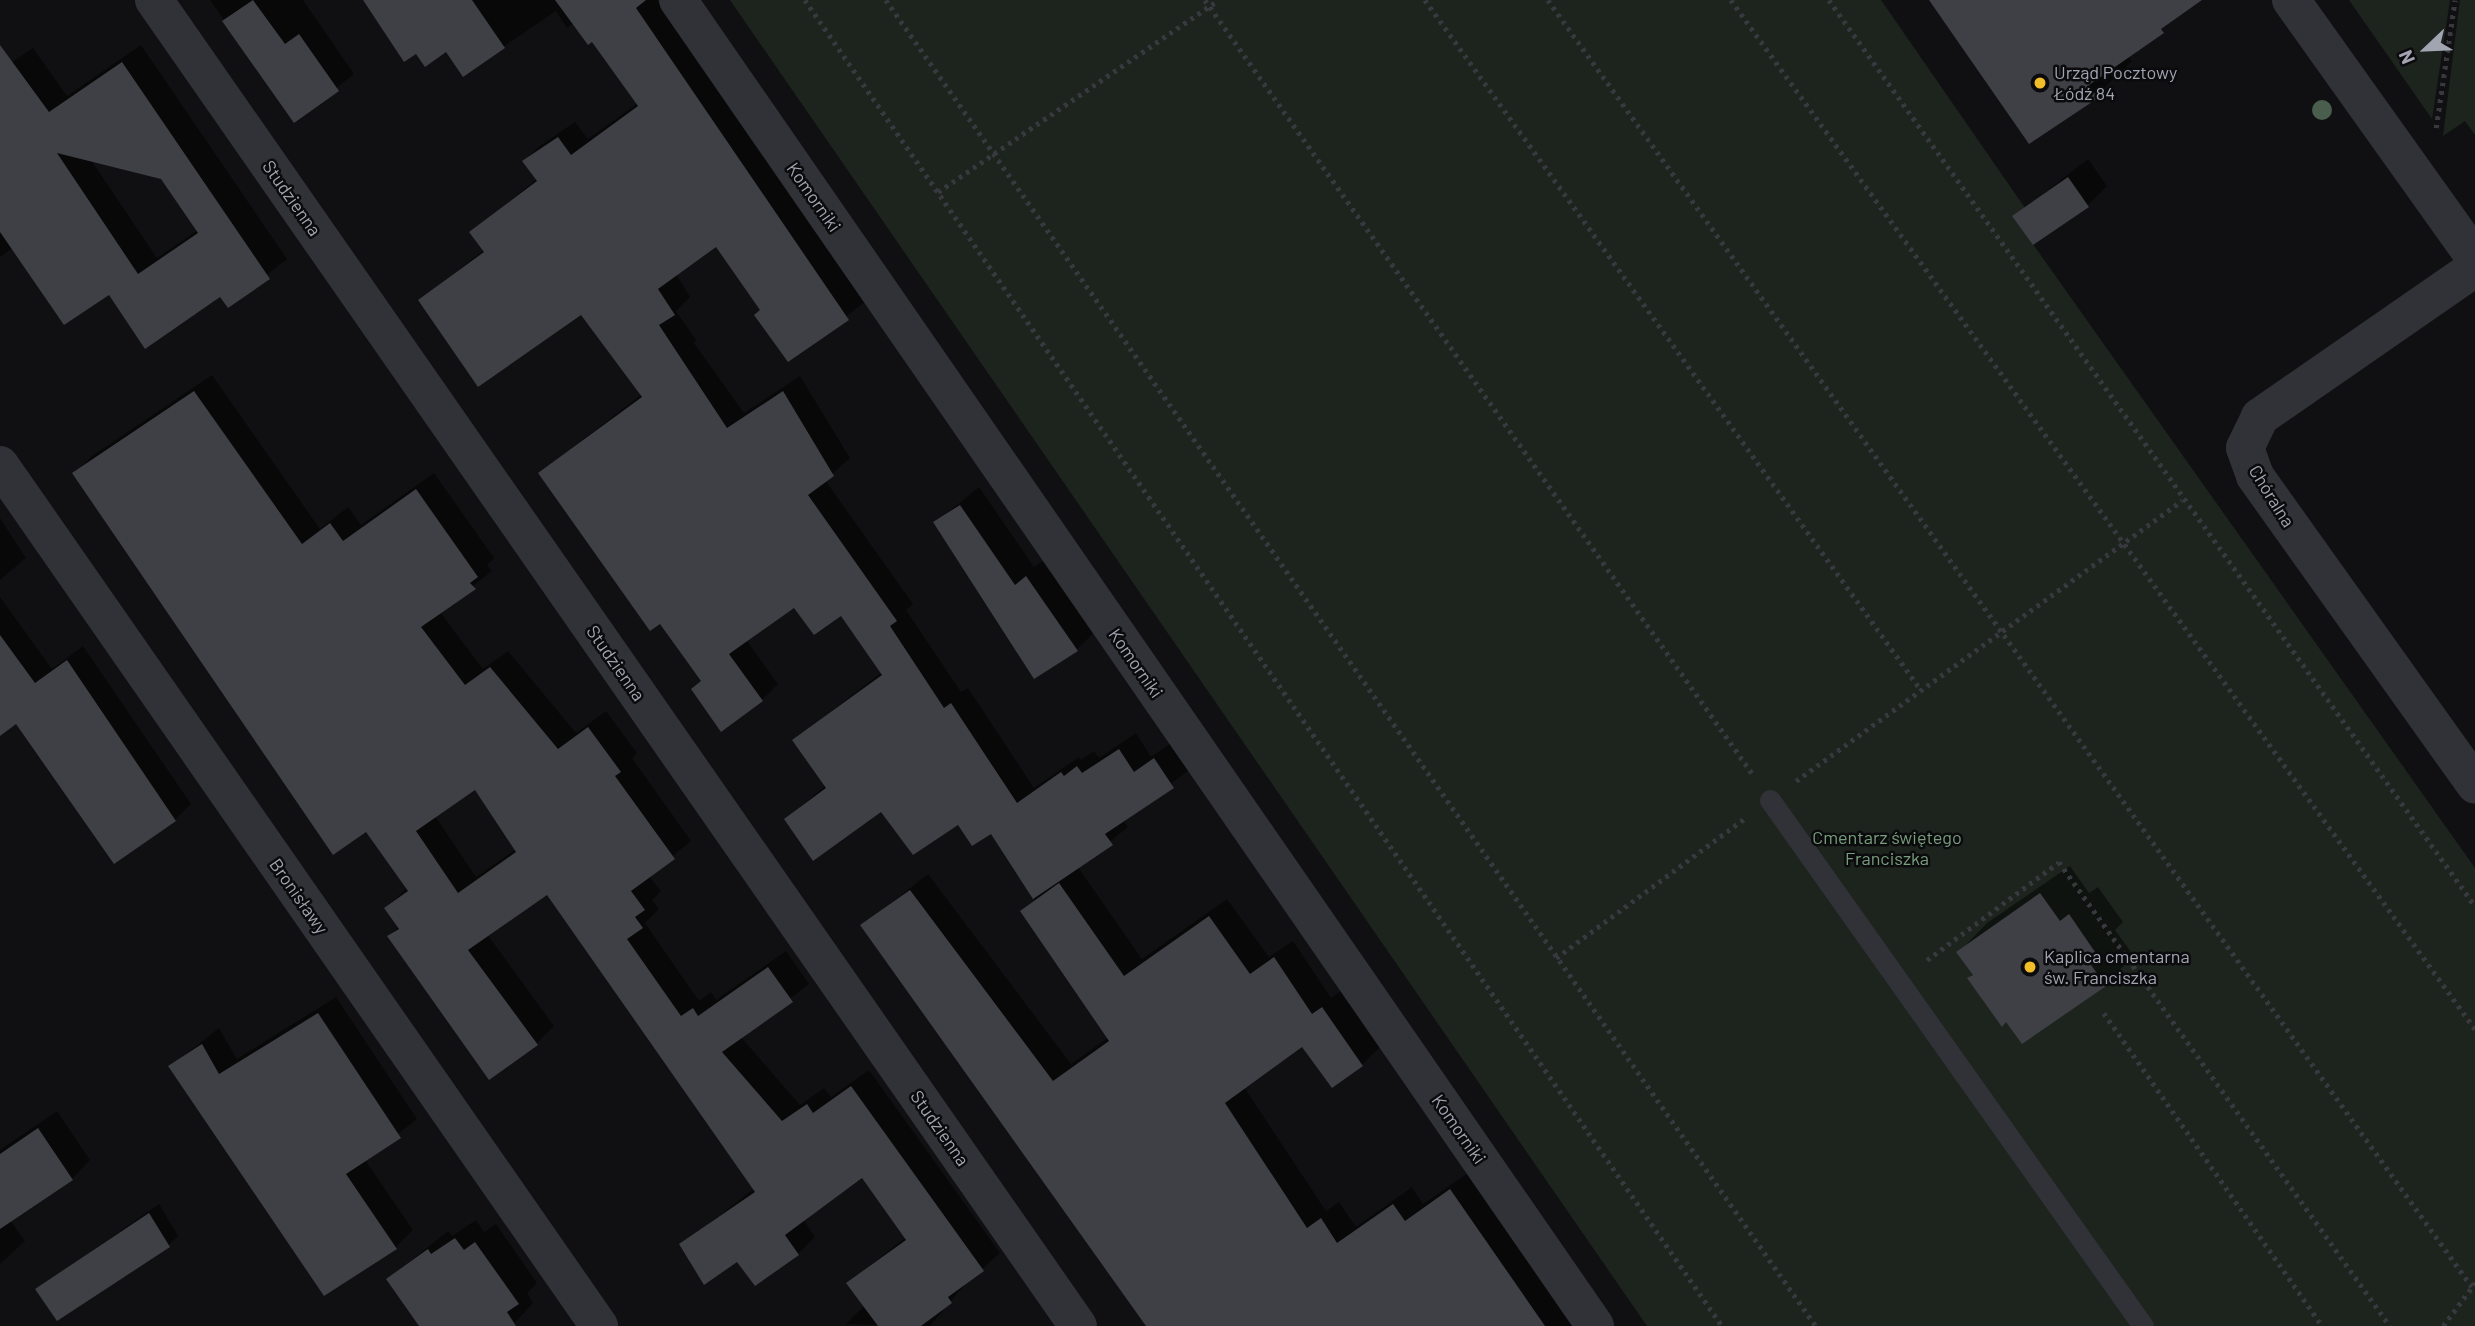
<!DOCTYPE html>
<html>
<head>
<meta charset="utf-8">
<style>
  body { margin:0 }
  #map { position:relative; width:2475px; height:1326px; overflow:hidden; background:#101012; font-family:Barlow,sans-serif }
  div>[style] { position:absolute }
  .green>* { inset:0; background:#1d241e }
  .shadow>* { inset:0; background:#0007 }
  .building>* { inset:0; background:#3f4045 }
  .path>* { height:4.5px; margin-top:-2.25px; transform-origin:0; background:repeating-linear-gradient(90deg,#37393e 0 3.5px,transparent 0 8.5px) }
  .service>* { height:21px; margin:-10.5px; padding:0 10.5px; transform-origin:10.5px; border-radius:10.5px; background:#313237 }
  .minor>* { height:38px; margin:-19px; padding:0 19px; transform-origin:19px; border-radius:19px; background:#313237 }
  .trees>* { width:20px; height:20px; margin:-10px; border-radius:50%; background:#495e4d }
  .dots>* { width:19px; height:19px; translate:-50% -50%; box-sizing:border-box; border:4px solid #0b0b0d; border-radius:50% }
  span { translate:-50% -50%; white-space:nowrap; text-align:center; line-height:1.15; -webkit-text-stroke:5px #0b0b0d; paint-order:stroke }
  .poi-label { font-size:18px; color:#a1a5b2 }
  .left { translate:0 -50%; text-align:left }
  .street-label { font-size:18px; color:#a1a5b2 }
  .park-label { font-size:18px; color:#789e7d }
  .north { position:absolute; left:2391px; top:14px; width:70px; height:70px; -webkit-text-stroke:5px #0b0b0d; paint-order:stroke; rotate:247deg; font-size:19px; font-weight:700; line-height:28px; text-align:center; color:#a1a5b2 }
  .north::after { content:''; display:block; margin:auto; width:24px; height:32px; background:#a1a5b2; clip-path:polygon(50% 0,100% 100%,50% 72%,0 100%) }
</style>
</head>
<body>
<div id="map">
  <div class="green">
    <i style="clip-path:polygon(730px 0,1881px 0,2025px 208px,2013px 216px,2475px 868px,2475px 1326px,1647px 1326px)"></i>
    <i style="clip-path:polygon(2349px 0,2450px 0,2432px 119px)"></i>
    <i style="clip-path:polygon(2460px 0,2475px 0,2475px 135px,2465px 121px,2443px 136px)"></i>
  </div>
  <div class="shadow">
    <i style="clip-path:polygon(210px 0,303px 0,354px 74px,294px 121px)"></i>
    <i style="clip-path:polygon(365px 0,657px 0,865px 302px,788px 360px,762px 310px,716px 245px,676px 274px,690px 297px,676px 311px,696px 340px,694px 343px,744px 413px,800px 376px,850px 458px,825px 480px,913px 604px,906px 610px,961px 692px,968px 688px,1034px 788px,1079px 757px,1081px 760px,1094px 751px,1099px 758px,1136px 733px,1151px 757px,1171px 743px,1189px 770px,1123px 820px,1128px 827px,1078px 867px,1142px 959px,1227px 899px,1269px 957px,1293px 941px,1331px 998px,1341px 991px,1380px 1047px,1362px 1065px,1302px 1044px,1244px 1087px,1326px 1211px,1339px 1202px,1356px 1227px,1412px 1187px,1423px 1204px,1468px 1173px,1575px 1326px,1147px 1326px,863px 925px,928px 874px,1071px 1064px,1109px 1037px,1023px 911px,1035px 899px,992px 831px,882px 810px,786px 819px,826px 785px,794px 740px,882px 672px,841px 613px,795px 605px,747px 641px,778px 684px,762px 700px,693px 689px,702px 680px,661px 621px,540px 473px,642px 394px,581px 313px,420px 300px,484px 250px,471px 232px,537px 179px,524px 161px,541px 145px,575px 122px,588px 139px,638px 103px,593px 39px,574px 23px,567px 28px,556px 11px,463px 74px,446px 50px,416px 51px)"></i>
    <i style="clip-path:polygon(1931px 0,2196px 0,2128px 56px,2132px 61px,2096px 96px)"></i>
    <i style="clip-path:polygon(evenodd,141px 45px,287px 259px,228px 305px,221px 294px,109px 292px,13px 248px,0 257px,0 70px,33px 48px,67px 96px,141px 45px,91px 160px,162px 178px,198px 230px,157px 258px,91px 160px)"></i>
    <i style="clip-path:polygon(2088px 159px,2107px 186px,2088px 205px,2034px 243px,2015px 216px)"></i>
    <i style="clip-path:polygon(evenodd,212px 375px,320px 529px,348px 507px,361px 525px,434px 473px,494px 558px,487px 565px,492px 571px,440px 612px,483px 669px,508px 651px,576px 733px,606px 711px,637px 753px,632px 758px,691px 841px,649px 876px,661px 891px,652px 900px,659px 909px,645px 923px,699px 1001px,711px 992px,716px 1000px,786px 951px,809px 984px,741px 1037px,800px 1105px,824px 1088px,831px 1097px,869px 1070px,1000px 1253px,967px 1282px,930px 1326px,846px 1324px,865px 1305px,848px 1283px,906px 1237px,862px 1175px,803px 1219px,815px 1237px,798px 1254px,737px 1260px,681px 1245px,755px 1188px,547px 893px,487px 934px,554px 1026px,537px 1043px,389px 936px,399px 926px,386px 908px,408px 887px,367px 830px,75px 473px,92px 456px,212px 375px,475px 788px,516px 849px,476px 877px,435px 816px,475px 788px)"></i>
    <i style="clip-path:polygon(979px 487px,1034px 567px,1046px 559px,1096px 631px,1077px 649px,1035px 677px,935px 523px)"></i>
    <i style="clip-path:polygon(0 518px,26px 558px,0 580px)"></i>
    <i style="clip-path:polygon(0 597px,52px 669px,83px 646px,191px 804px,175px 820px,17px 721px,0 725px)"></i>
    <i style="clip-path:polygon(2070px 866px,2089px 893px,2098px 887px,2123px 922px,2115px 930px,2134px 956px,2105px 984px,2023px 1042px,1969px 978px,1974px 973px,1959px 952px,1987px 923px)"></i>
    <i style="clip-path:polygon(336px 997px,417px 1119px,365px 1160px,413px 1230px,396px 1247px,324px 1293px,170px 1067px,219px 1028px,237px 1059px)"></i>
    <i style="clip-path:polygon(57px 1111px,90px 1160px,72px 1179px,10px 1220px,25px 1241px,0 1264px,0 1150px)"></i>
    <i style="clip-path:polygon(159px 1204px,178px 1236px,169px 1245px,37px 1289px)"></i>
    <i style="clip-path:polygon(476px 1220px,484px 1232px,496px 1224px,537px 1283px,527px 1293px,533px 1303px,512px 1326px,421px 1326px,388px 1279px,448px 1231px,452px 1236px)"></i>
  </div>
  <div class="building">
    <i style="clip-path:polygon(253px 0,285px 44px,299px 34px,339px 91px,294px 123px,222px 21px)"></i>
    <i style="clip-path:polygon(363px 0,472px 0,505px 48px,463px 77px,446px 52px,425px 67px,416px 54px,404px 62px)"></i>
    <i style="clip-path:polygon(555px 0,646px 0,636px 8px,849px 320px,788px 362px,754px 315px,760px 310px,716px 247px,658px 289px,675px 315px,659px 325px,727px 428px,783px 391px,834px 476px,808px 495px,897px 621px,890px 626px,944px 708px,951px 703px,1017px 803px,1061px 772px,1064px 776px,1077px 766px,1082px 773px,1119px 749px,1134px 772px,1154px 758px,1174px 788px,1105px 834px,1113px 845px,1033px 899px,991px 834px,972px 846px,958px 825px,913px 855px,881px 812px,813px 861px,784px 819px,826px 788px,792px 740px,882px 675px,841px 616px,814px 635px,794px 608px,729px 654px,763px 701px,721px 732px,691px 689px,701px 681px,660px 624px,650px 631px,538px 473px,642px 397px,581px 315px,478px 387px,418px 300px,484px 252px,469px 232px,537px 181px,522px 161px,558px 137px,571px 155px,638px 106px,592px 42px,588px 45px)"></i>
    <i style="clip-path:polygon(1929px 0,2202px 0,2161px 29px,2164px 33px,2089px 85px,2098px 98px,2029px 144px)"></i>
    <i style="clip-path:polygon(evenodd,0 45px,49px 112px,122px 62px,270px 279px,228px 308px,220px 297px,145px 349px,109px 295px,64px 325px,0 232px,0 45px,57px 153px,161px 179px,198px 233px,138px 274px,57px 153px)"></i>
    <i style="clip-path:polygon(2068px 177px,2089px 207px,2033px 245px,2012px 216px)"></i>
    <i style="clip-path:polygon(evenodd,194px 391px,302px 544px,330px 523px,343px 541px,416px 489px,478px 577px,470px 583px,476px 589px,421px 627px,465px 685px,490px 667px,558px 749px,588px 727px,621px 772px,615px 776px,675px 859px,631px 891px,645px 910px,635px 917px,643px 928px,627px 939px,681px 1016px,693px 1008px,698px 1016px,768px 967px,793px 1002px,722px 1052px,782px 1121px,807px 1104px,813px 1113px,851px 1086px,984px 1271px,948px 1297px,952px 1303px,921px 1326px,878px 1326px,846px 1283px,906px 1240px,862px 1178px,785px 1235px,799px 1255px,755px 1286px,737px 1262px,704px 1285px,679px 1244px,755px 1192px,547px 895px,468px 950px,538px 1045px,489px 1080px,387px 936px,399px 929px,384px 908px,408px 891px,366px 832px,333px 855px,72px 473px,194px 391px,475px 790px,516px 852px,458px 893px,416px 831px,475px 790px)"></i>
    <i style="clip-path:polygon(960px 505px,1015px 585px,1026px 576px,1078px 651px,1034px 679px,933px 522px)"></i>
    <i style="clip-path:polygon(0 635px,35px 683px,67px 660px,176px 821px,114px 864px,16px 724px,0 736px)"></i>
    <i style="clip-path:polygon(1059px 883px,1124px 976px,1209px 916px,1250px 974px,1274px 957px,1312px 1014px,1322px 1007px,1363px 1066px,1332px 1088px,1302px 1047px,1225px 1103px,1307px 1228px,1321px 1218px,1337px 1243px,1393px 1204px,1405px 1221px,1450px 1189px,1545px 1326px,1146px 1326px,860px 925px,910px 890px,1053px 1081px,1109px 1041px,1020px 911px)"></i>
    <i style="clip-path:polygon(2040px 893px,2060px 921px,2069px 914px,2095px 952px,2086px 958px,2106px 986px,2022px 1044px,2006px 1022px,2002px 1027px,1967px 978px,1973px 975px,1956px 952px)"></i>
    <i style="clip-path:polygon(318px 1013px,401px 1138px,346px 1174px,397px 1249px,324px 1296px,168px 1066px,202px 1044px,219px 1074px)"></i>
    <i style="clip-path:polygon(38px 1128px,73px 1180px,0 1229px,0 1154px)"></i>
    <i style="clip-path:polygon(149px 1213px,170px 1247px,57px 1321px,35px 1289px)"></i>
    <i style="clip-path:polygon(455px 1238px,464px 1250px,475px 1242px,519px 1304px,507px 1312px,516px 1326px,419px 1326px,386px 1279px,428px 1249px,431px 1254px)"></i>
  </div>
  <div class="path">
    <i style="left:805px;top:0;width:1612px;rotate:55.33deg"></i>
    <i style="left:886px;top:0;width:1620px;rotate:54.96deg"></i>
    <i style="left:1205px;top:0;width:947px;rotate:54.72deg"></i>
    <i style="left:1425px;top:0;width:850px;rotate:54.29deg"></i>
    <i style="left:1548px;top:0;width:1584px;rotate:54.32deg"></i>
    <i style="left:1731px;top:0;width:1270px;rotate:54.13deg"></i>
    <i style="left:1829px;top:0;width:1113px;rotate:54.51deg"></i>
    <i style="left:2436px;top:128px;width:129px;rotate:-81.6deg"></i>
    <i style="left:938px;top:192px;width:340px;rotate:-34.4deg"></i>
    <i style="left:1796px;top:781px;width:477px;rotate:-36deg"></i>
    <i style="left:1556px;top:958px;width:234px;rotate:-36.5deg"></i>
    <i style="left:1927px;top:960px;width:164px;rotate:-36.6deg"></i>
    <i style="left:2059px;top:862px;width:570px;rotate:54.5deg"></i>
    <i style="left:2104px;top:1013px;width:381px;rotate:55.1deg"></i>
    <i style="left:2443px;top:1326px;width:54px;rotate:-53.3deg"></i>
  </div>
  <div class="service">
    <i style="left:1770px;top:800px;width:645px;rotate:54.66deg"></i>
  </div>
  <div class="minor">
    <i style="left:154px;top:0;width:1616px;rotate:55.13deg"></i>
    <i style="left:678px;top:0;width:1612px;rotate:55.33deg"></i>
    <i style="left:2291px;top:0;width:317px;rotate:54.5deg"></i>
    <i style="left:2475px;top:268px;width:262px;rotate:145.3deg"></i>
    <i style="left:2260px;top:417px;width:34px;rotate:116deg"></i>
    <i style="left:2245px;top:448px;width:30px;rotate:70deg"></i>
    <i style="left:2255px;top:476px;width:379px;rotate:54.5deg"></i>
    <i style="left:0;top:465px;width:1049px;rotate:55.17deg"></i>
  </div>
  <div class="trees">
    <i style="left:2322px;top:110px"></i>
  </div>
  <div class="dots">
    <i style="left:2040px;top:83px;background:#f1bd29"></i>
    <i style="left:2030px;top:967px;background:#f1bd29"></i>
  </div>
  <div class="poi-label">
    <span class="left" style="left:2054px;top:83px">Urząd Pocztowy<br>Łódź 84</span>
    <span class="left" style="left:2044px;top:967px">Kaplica cmentarna<br>św. Franciszka</span>
  </div>
  <div class="street-label">
    <span style="left:814px;top:197px;rotate:55deg">Komorniki</span>
    <span style="left:292px;top:198px;rotate:55deg">Studzienna</span>
    <span style="left:2272px;top:496px;rotate:58deg">Chóralna</span>
    <span style="left:616px;top:663px;rotate:55deg">Studzienna</span>
    <span style="left:1136px;top:663px;rotate:55deg">Komorniki</span>
    <span style="left:299px;top:896px;rotate:55deg">Bronisławy</span>
    <span style="left:940px;top:1128px;rotate:55deg">Studzienna</span>
    <span style="left:1459px;top:1129px;rotate:55deg">Komorniki</span>
  </div>
  <div class="park-label">
    <span style="left:1887px;top:848px">Cmentarz świętego<br>Franciszka</span>
  </div>
  <div class="north">N</div>
</div>
</body>
</html>
